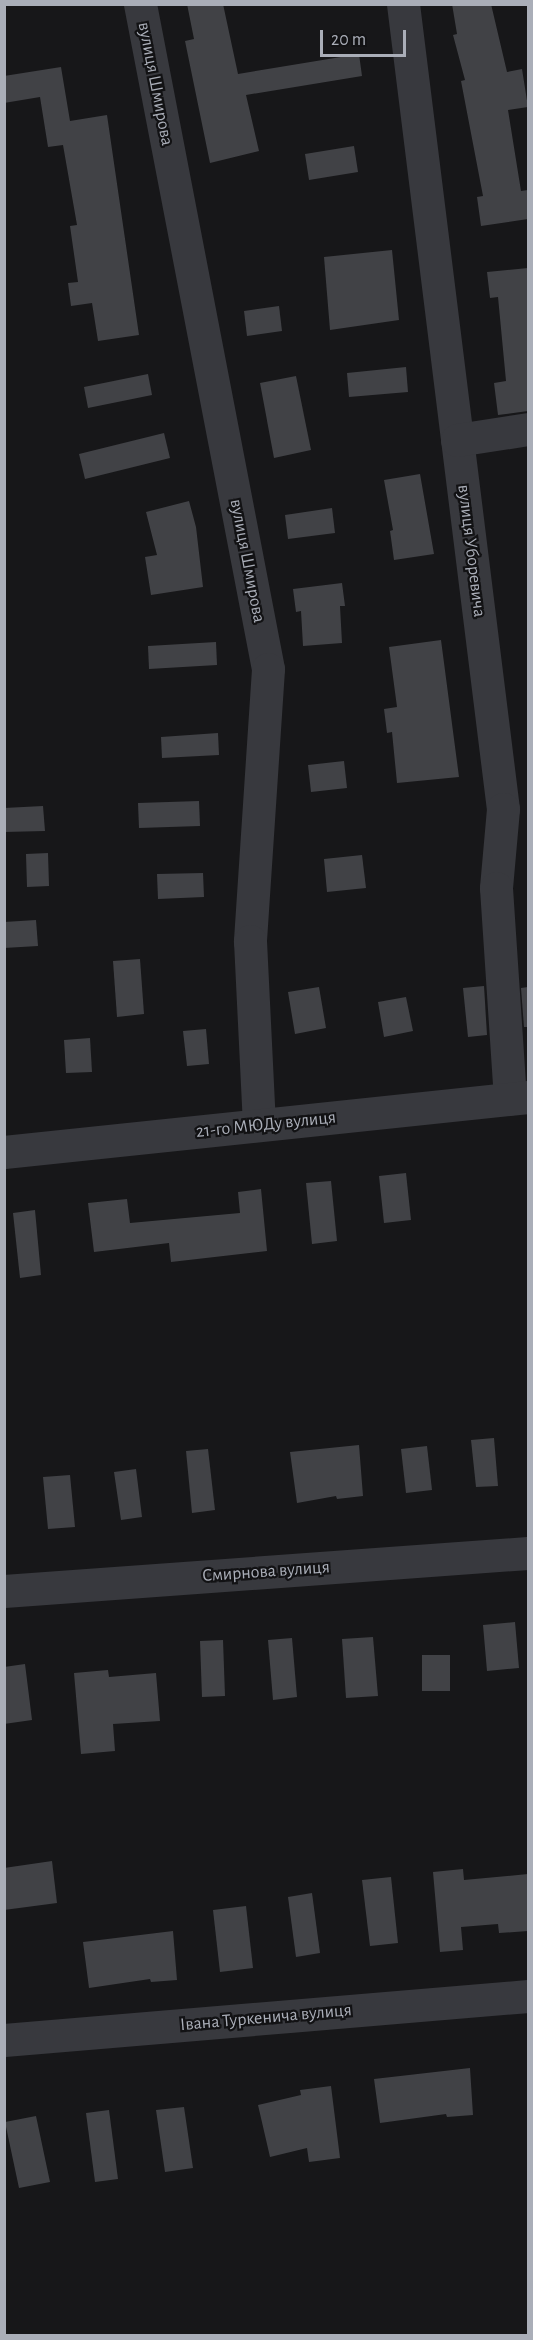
<!DOCTYPE html>
<html>
<head>
<meta charset="utf-8">
<style>
  body { margin:0 }
  #map { position:relative; width:533px; height:2340px; overflow:hidden; background:#171719; font-family:"Alegreya Sans",sans-serif }
  div>[style] { position:absolute }
  .building>* { inset:0; background:#414246 }
  .minor>* { height:33px; margin:-16.5px; padding:0 16.5px; transform-origin:16.5px; border-radius:16.5px; background:#38393e }
  span { translate:-50% -50%; white-space:nowrap; text-align:center; line-height:1.15; -webkit-text-stroke:4.5px #121214; paint-order:stroke }
  .street-label { font-size:18px; color:#aaaeb8 }
  .frame { position:absolute; inset:0; border:6px solid #aaaeb8; pointer-events:none }
  .scale { position:absolute; left:320px; top:30px; width:86px; height:27px; box-sizing:border-box; border:3px solid #aaaeb8; border-top:0; padding-left:8px; font-size:18px; line-height:21px; white-space:nowrap; color:#aaaeb8; -webkit-text-stroke:4px #121214; paint-order:stroke }
</style>
</head>
<body>
<div id="map">
  <div class="building">
    <i style="clip-path:polygon(187px 4px,223px 4px,238px 74px,359px 54px,362px 76px,246px 95px,259px 151px,210px 163px,185px 41px,194px 39px)"></i>
    <i style="clip-path:polygon(452px 4px,491px 4px,507px 72px,522px 69px,528px 107px,508px 110px,521px 191px,528px 190px,528px 219px,481px 226px,477px 197px,483px 196px,461px 81px,465px 80px,453px 35px,457px 34px)"></i>
    <i style="clip-path:polygon(61px 67px,70px 121px,107px 115px,139px 335px,98px 341px,92px 303px,71px 306px,68px 283px,78px 282px,70px 226px,77px 225px,63px 145px,48px 147px,40px 97px,4px 103px,4px 76px)"></i>
    <i style="clip-path:polygon(354px 146px,358px 172px,309px 180px,305px 154px)"></i>
    <i style="clip-path:polygon(392px 250px,399px 320px,330px 330px,324px 257px)"></i>
    <i style="clip-path:polygon(528px 268px,528px 411px,498px 415px,494px 383px,506px 381px,498px 297px,490px 298px,487px 272px)"></i>
    <i style="clip-path:polygon(279px 306px,282px 331px,247px 336px,244px 311px)"></i>
    <i style="clip-path:polygon(406px 367px,408px 392px,349px 397px,347px 373px)"></i>
    <i style="clip-path:polygon(148px 374px,152px 395px,88px 408px,84px 387px)"></i>
    <i style="clip-path:polygon(296px 376px,311px 450px,274px 458px,260px 383px)"></i>
    <i style="clip-path:polygon(164px 433px,170px 458px,85px 479px,79px 454px)"></i>
    <i style="clip-path:polygon(420px 474px,434px 554px,394px 560px,390px 531px,393px 530px,384px 480px)"></i>
    <i style="clip-path:polygon(189px 501px,196px 527px,203px 587px,151px 595px,145px 557px,157px 555px,146px 512px)"></i>
    <i style="clip-path:polygon(332px 508px,335px 533px,288px 539px,285px 515px)"></i>
    <i style="clip-path:polygon(342px 583px,345px 606px,340px 606px,342px 643px,303px 646px,301px 611px,296px 612px,293px 589px)"></i>
    <i style="clip-path:polygon(441px 640px,459px 777px,397px 783px,392px 732px,387px 733px,384px 709px,397px 707px,389px 647px)"></i>
    <i style="clip-path:polygon(216px 642px,217px 665px,149px 669px,148px 646px)"></i>
    <i style="clip-path:polygon(218px 733px,219px 755px,162px 758px,161px 737px)"></i>
    <i style="clip-path:polygon(344px 761px,347px 788px,311px 792px,308px 765px)"></i>
    <i style="clip-path:polygon(199px 801px,200px 826px,139px 828px,138px 803px)"></i>
    <i style="clip-path:polygon(43px 806px,45px 831px,4px 832px,4px 808px)"></i>
    <i style="clip-path:polygon(48px 853px,49px 886px,27px 887px,26px 854px)"></i>
    <i style="clip-path:polygon(362px 855px,366px 888px,327px 892px,324px 859px)"></i>
    <i style="clip-path:polygon(203px 873px,204px 897px,158px 899px,157px 874px)"></i>
    <i style="clip-path:polygon(36px 920px,38px 946px,4px 948px,4px 922px)"></i>
    <i style="clip-path:polygon(140px 959px,144px 1014px,117px 1017px,113px 961px)"></i>
    <i style="clip-path:polygon(484px 986px,487px 1035px,468px 1037px,463px 988px)"></i>
    <i style="clip-path:polygon(319px 987px,326px 1028px,295px 1034px,288px 992px)"></i>
    <i style="clip-path:polygon(528px 987px,528px 1027px,524px 1027px,521px 988px)"></i>
    <i style="clip-path:polygon(406px 997px,413px 1031px,384px 1037px,378px 1002px)"></i>
    <i style="clip-path:polygon(206px 1029px,209px 1064px,187px 1066px,183px 1031px)"></i>
    <i style="clip-path:polygon(90px 1038px,92px 1072px,66px 1073px,64px 1040px)"></i>
    <i style="clip-path:polygon(406px 1173px,411px 1220px,384px 1223px,379px 1176px)"></i>
    <i style="clip-path:polygon(331px 1181px,337px 1241px,312px 1244px,306px 1183px)"></i>
    <i style="clip-path:polygon(261px 1189px,267px 1251px,171px 1262px,169px 1243px,94px 1252px,88px 1203px,127px 1199px,130px 1223px,240px 1213px,238px 1192px)"></i>
    <i style="clip-path:polygon(35px 1210px,41px 1275px,20px 1278px,13px 1213px)"></i>
    <i style="clip-path:polygon(494px 1438px,498px 1486px,476px 1487px,471px 1440px)"></i>
    <i style="clip-path:polygon(359px 1445px,363px 1496px,337px 1499px,336px 1496px,297px 1503px,290px 1452px)"></i>
    <i style="clip-path:polygon(427px 1446px,432px 1490px,406px 1493px,401px 1449px)"></i>
    <i style="clip-path:polygon(208px 1449px,215px 1510px,192px 1513px,186px 1451px)"></i>
    <i style="clip-path:polygon(136px 1469px,142px 1517px,121px 1520px,114px 1472px)"></i>
    <i style="clip-path:polygon(70px 1475px,75px 1527px,48px 1529px,43px 1477px)"></i>
    <i style="clip-path:polygon(515px 1622px,519px 1668px,487px 1671px,483px 1625px)"></i>
    <i style="clip-path:polygon(373px 1637px,378px 1696px,346px 1698px,342px 1639px)"></i>
    <i style="clip-path:polygon(292px 1638px,297px 1697px,273px 1700px,268px 1640px)"></i>
    <i style="clip-path:polygon(223px 1640px,225px 1696px,202px 1697px,200px 1641px)"></i>
    <i style="clip-path:polygon(422px 1655px,450px 1655px,450px 1691px,422px 1691px)"></i>
    <i style="clip-path:polygon(25px 1664px,32px 1720px,4px 1724px,4px 1667px)"></i>
    <i style="clip-path:polygon(108px 1670px,109px 1677px,156px 1673px,160px 1721px,113px 1724px,115px 1751px,81px 1754px,74px 1673px)"></i>
    <i style="clip-path:polygon(52px 1861px,57px 1903px,4px 1910px,4px 1868px)"></i>
    <i style="clip-path:polygon(463px 1869px,464px 1880px,528px 1874px,528px 1931px,499px 1933px,498px 1924px,461px 1927px,463px 1950px,440px 1952px,433px 1872px)"></i>
    <i style="clip-path:polygon(391px 1877px,398px 1943px,370px 1946px,362px 1880px)"></i>
    <i style="clip-path:polygon(312px 1893px,320px 1953px,296px 1957px,288px 1897px)"></i>
    <i style="clip-path:polygon(246px 1906px,253px 1968px,220px 1972px,213px 1910px)"></i>
    <i style="clip-path:polygon(173px 1931px,177px 1980px,151px 1982px,150px 1979px,89px 1988px,83px 1942px)"></i>
    <i style="clip-path:polygon(470px 2068px,473px 2115px,447px 2117px,446px 2114px,380px 2123px,374px 2079px)"></i>
    <i style="clip-path:polygon(331px 2086px,340px 2158px,309px 2162px,307px 2148px,270px 2157px,258px 2105px,301px 2095px,300px 2090px)"></i>
    <i style="clip-path:polygon(184px 2107px,193px 2168px,165px 2172px,156px 2110px)"></i>
    <i style="clip-path:polygon(109px 2110px,118px 2179px,95px 2182px,86px 2113px)"></i>
    <i style="clip-path:polygon(36px 2116px,50px 2182px,19px 2188px,5px 2122px)"></i>
  </div>
  <div class="minor">
    <i style="left:140px;top:4px;width:677px;rotate:79.1deg"></i>
    <i style="left:268px;top:669px;width:273px;rotate:93.8deg"></i>
    <i style="left:250px;top:941px;width:184px;rotate:87.2deg"></i>
    <i style="left:403px;top:4px;width:811px;rotate:82.92deg"></i>
    <i style="left:503px;top:809px;width:79px;rotate:95.1deg"></i>
    <i style="left:496px;top:888px;width:211px;rotate:86.2deg"></i>
    <i style="left:457px;top:440px;width:72px;rotate:-8.8deg"></i>
    <i style="left:4px;top:1152px;width:527px;rotate:-5.99deg"></i>
    <i style="left:4px;top:1591px;width:525px;rotate:-4.15deg"></i>
    <i style="left:4px;top:2040px;width:526px;rotate:-4.8deg"></i>
  </div>
  <div class="street-label">
    <span style="left:155px;top:84px;rotate:79deg">вулиця Шмирова</span>
    <span style="left:471px;top:551px;rotate:83deg">вулиця Уборевича</span>
    <span style="left:247px;top:561px;rotate:79deg">вулиця Шмирова</span>
    <span style="left:266px;top:1125px;rotate:-6deg">21-го МЮДу вулиця</span>
    <span style="left:266px;top:1572px;rotate:-4deg">Смирнова вулиця</span>
    <span style="left:266px;top:2018px;rotate:-5deg">Івана Туркенича вулиця</span>
  </div>
  <div class="frame"></div>
  <div class="scale">20 m</div>
</div>
</body>
</html>
